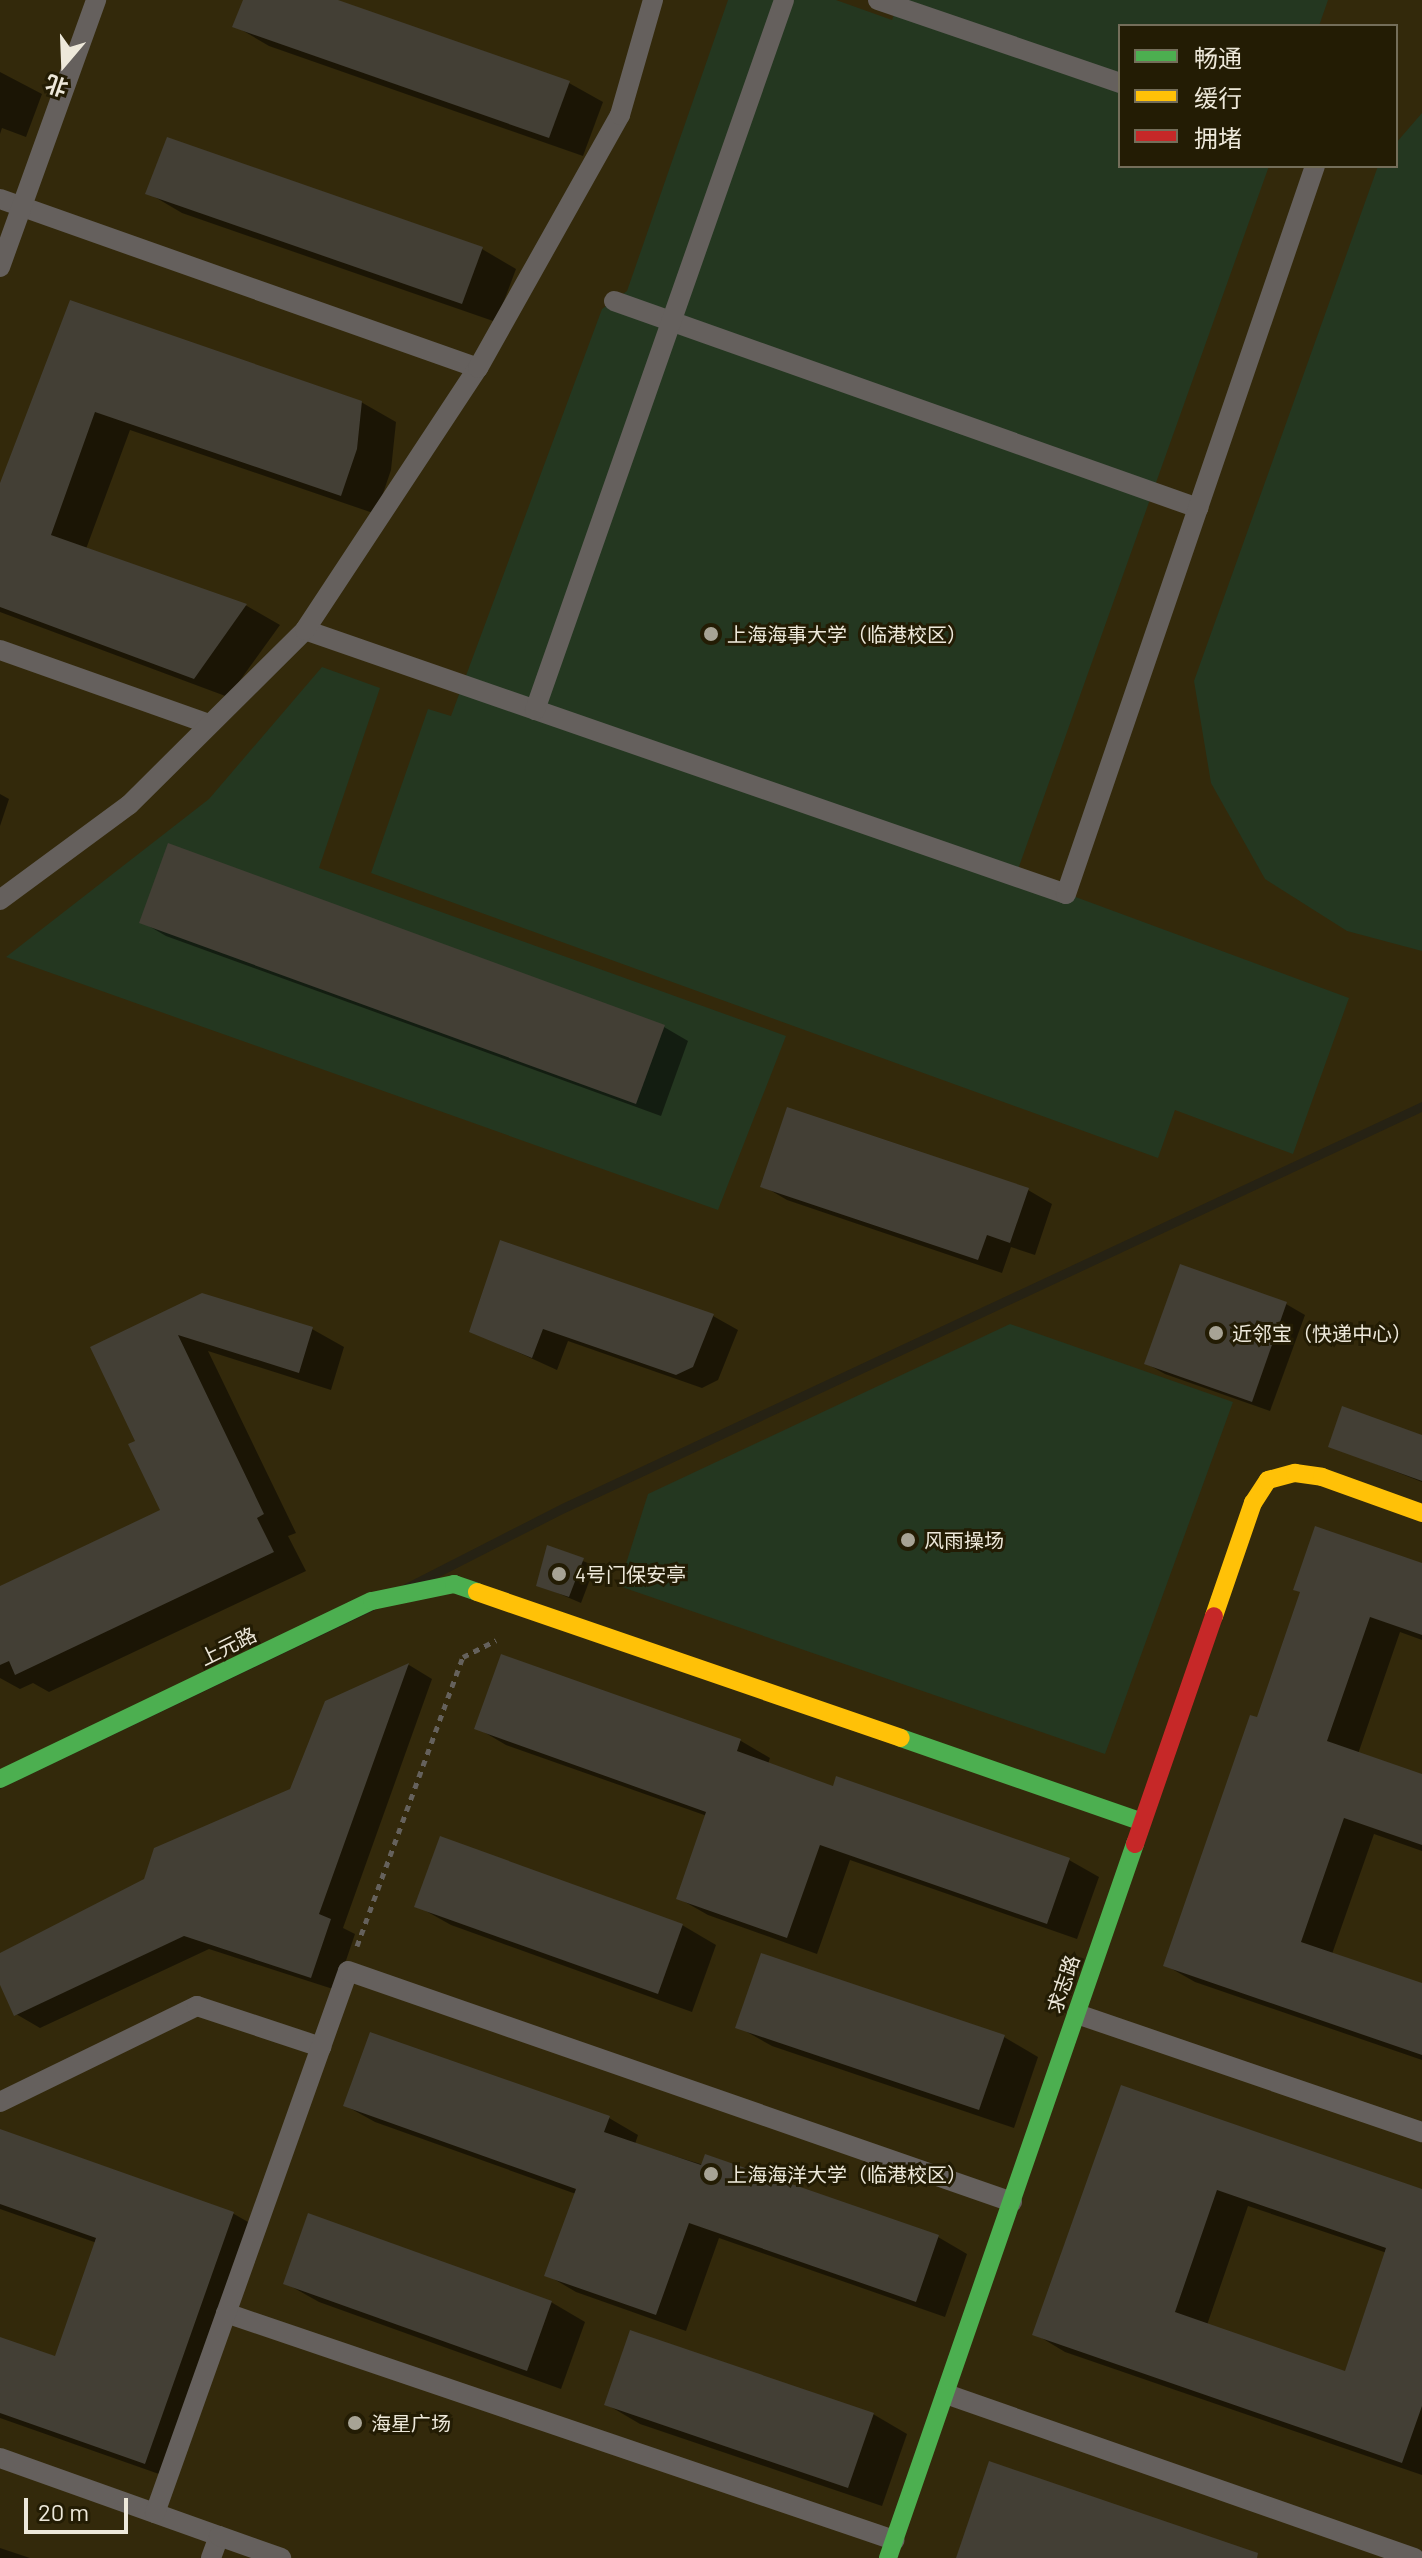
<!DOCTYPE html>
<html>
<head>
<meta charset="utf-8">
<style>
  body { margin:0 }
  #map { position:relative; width:1422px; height:2558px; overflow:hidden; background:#262214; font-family:Barlow,"Noto Sans SC",sans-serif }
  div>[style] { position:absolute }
  .built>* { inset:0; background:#33290b }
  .green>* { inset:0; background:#243720 }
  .shadow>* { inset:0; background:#0007 }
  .building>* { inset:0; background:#433f35 }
  .path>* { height:5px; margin-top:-2.5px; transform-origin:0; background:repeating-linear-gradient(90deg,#65615c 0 6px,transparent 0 12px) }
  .lane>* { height:20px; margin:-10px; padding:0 10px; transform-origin:10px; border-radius:10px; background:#65605d }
  .fast>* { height:18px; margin:-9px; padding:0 9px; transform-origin:9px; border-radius:9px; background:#4caf50 }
  .slow>* { height:18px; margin:-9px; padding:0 9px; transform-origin:9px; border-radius:9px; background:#ffc107 }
  .jam>* { height:18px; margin:-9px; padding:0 9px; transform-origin:9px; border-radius:9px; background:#c62828 }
  .dots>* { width:22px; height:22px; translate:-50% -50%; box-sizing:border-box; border:4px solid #231c04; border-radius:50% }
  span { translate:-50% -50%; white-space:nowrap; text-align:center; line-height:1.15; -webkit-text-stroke:6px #231c04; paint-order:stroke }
  .poi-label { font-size:20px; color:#ede8da }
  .left { translate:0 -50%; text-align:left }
  .street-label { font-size:20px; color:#ede8da }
  .legend { position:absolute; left:1118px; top:24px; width:280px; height:144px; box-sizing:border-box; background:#231c04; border:2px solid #746e5a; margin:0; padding:10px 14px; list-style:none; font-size:24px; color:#ede8da }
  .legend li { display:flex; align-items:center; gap:16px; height:40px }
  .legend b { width:40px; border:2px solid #746e5a }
  .north { position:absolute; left:24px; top:24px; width:80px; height:80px; -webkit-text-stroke:6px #231c04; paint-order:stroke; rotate:199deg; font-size:22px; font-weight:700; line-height:32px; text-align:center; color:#ede8da }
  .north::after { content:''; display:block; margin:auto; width:28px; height:36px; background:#ede8da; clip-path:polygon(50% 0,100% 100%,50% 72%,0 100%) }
  .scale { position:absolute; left:24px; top:2498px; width:104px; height:36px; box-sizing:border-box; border:4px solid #ede8da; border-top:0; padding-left:10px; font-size:24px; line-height:28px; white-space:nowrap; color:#ede8da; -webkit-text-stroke:6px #231c04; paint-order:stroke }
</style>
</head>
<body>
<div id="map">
  <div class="built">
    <i style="clip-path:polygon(evenodd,0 0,1422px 0,1422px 1102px,562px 1504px,372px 1601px,0 1779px,0 0,1120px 26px,1396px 26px,1396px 166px,1120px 166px,1120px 26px)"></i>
    <i style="clip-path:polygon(1422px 1112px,1422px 2558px,0 2558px,0 1789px,373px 1611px,563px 1514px)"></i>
  </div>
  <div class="green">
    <i style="clip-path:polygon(728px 0,836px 0,892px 20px,899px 0,1328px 0,1319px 26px,1120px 26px,1120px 166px,1269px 166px,1016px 875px,1349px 998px,1293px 1154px,1175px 1110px,1158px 1158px,371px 873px,428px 709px,451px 716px,602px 309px,627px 291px)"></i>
    <i style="clip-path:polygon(1422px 113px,1422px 951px,1347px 931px,1265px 879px,1211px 783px,1194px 681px,1378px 166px,1396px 166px,1396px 143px)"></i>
    <i style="clip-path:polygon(322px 667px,380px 688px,319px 868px,786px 1036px,718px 1210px,6px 957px,209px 799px)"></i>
    <i style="clip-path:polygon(1010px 1324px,1233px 1402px,1105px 1754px,619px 1586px,648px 1494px)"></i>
  </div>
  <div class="shadow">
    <i style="clip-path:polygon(245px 0,332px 0,569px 83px,603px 102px,583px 156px,269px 46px,235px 26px)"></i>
    <i style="clip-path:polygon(0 72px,42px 94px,26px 137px,2px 128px,0 134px)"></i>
    <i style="clip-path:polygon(168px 139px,482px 249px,516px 269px,496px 322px,182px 213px,148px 193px)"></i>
    <i style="clip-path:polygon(71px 303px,361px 402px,396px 422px,391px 470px,376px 514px,130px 430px,86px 549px,247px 606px,280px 625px,228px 697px,0 612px,0 489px)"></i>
    <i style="clip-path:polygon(0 794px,9px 799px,0 826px)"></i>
    <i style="clip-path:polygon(142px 922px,664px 1027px,688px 1041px,661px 1116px,166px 936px)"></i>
    <i style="clip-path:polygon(763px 1186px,1028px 1190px,1052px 1204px,1035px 1255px,1011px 1247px,1002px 1273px,787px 1200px)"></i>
    <i style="clip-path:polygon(501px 1243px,713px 1316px,738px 1330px,718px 1380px,702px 1388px,568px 1341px,557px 1370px,471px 1331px)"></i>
    <i style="clip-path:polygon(1181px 1267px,1286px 1304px,1305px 1315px,1270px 1411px,1165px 1374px,1147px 1364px)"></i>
    <i style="clip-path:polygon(202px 1295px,312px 1329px,344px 1347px,331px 1390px,208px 1351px,296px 1533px,288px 1536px,306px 1571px,49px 1692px,33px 1683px,20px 1689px,0 1678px,0 1588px,162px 1511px,138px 1442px,92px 1348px)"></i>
    <i style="clip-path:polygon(1422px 1437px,1422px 1482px,1330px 1446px)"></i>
    <i style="clip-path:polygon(549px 1547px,595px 1566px,581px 1603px,539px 1585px)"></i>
    <i style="clip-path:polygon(1422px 1565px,1422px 1640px,1400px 1632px,1358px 1754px,1422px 1776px,1422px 1851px,1374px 1834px,1332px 1954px,1422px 1985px,1422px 2060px,1195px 1982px,1165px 1965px,1258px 1720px)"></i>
    <i style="clip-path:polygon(503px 1656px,741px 1741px,770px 1758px,768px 1764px,834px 1789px,837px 1779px,1069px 1860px,1099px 1877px,1077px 1939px,850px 1860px,817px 1954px,708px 1915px,678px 1898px,707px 1816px,506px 1745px,477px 1728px)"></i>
    <i style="clip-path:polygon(409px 1665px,432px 1679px,343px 1928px,355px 1934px,336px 1990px,209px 1949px,40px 2028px,16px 2014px,0 1981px,0 1956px,146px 1881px,291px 1790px,327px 1702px)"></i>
    <i style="clip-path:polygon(417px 1906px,682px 1925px,716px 1945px,692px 2012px,451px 1925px)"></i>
    <i style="clip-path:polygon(738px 2027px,1004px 2037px,1038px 2057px,1014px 2128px,772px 2046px)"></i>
    <i style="clip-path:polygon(evenodd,1123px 2088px,1422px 2191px,1422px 2475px,1065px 2352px,1035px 2334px,1123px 2088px,1248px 2206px,1387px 2253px,1346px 2373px,1207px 2325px,1248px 2206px)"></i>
    <i style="clip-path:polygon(346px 2106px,609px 2118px,638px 2135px,635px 2144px,938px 2237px,967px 2254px,945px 2317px,719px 2238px,686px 2331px,576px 2292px,547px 2275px,576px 2194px,375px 2122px)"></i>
    <i style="clip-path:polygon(0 2131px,234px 2214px,264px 2231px,176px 2480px,0 2418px,0 2339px,57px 2359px,97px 2243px,0 2209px)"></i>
    <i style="clip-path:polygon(285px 2283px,551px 2302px,585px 2322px,561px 2389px,319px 2302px)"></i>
    <i style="clip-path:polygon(606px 2404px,873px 2414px,907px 2434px,882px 2506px,640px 2424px)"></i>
    <i style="clip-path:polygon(0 2548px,30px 2558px,0 2558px)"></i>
  </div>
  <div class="building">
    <i style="clip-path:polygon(243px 0,338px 0,570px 81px,549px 138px,232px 27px)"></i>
    <i style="clip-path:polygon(167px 137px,483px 247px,462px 304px,145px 194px)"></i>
    <i style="clip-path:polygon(70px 300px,362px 401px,357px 449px,341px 496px,95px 412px,51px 535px,247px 604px,194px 679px,0 607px,0 483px)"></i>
    <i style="clip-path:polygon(168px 843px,665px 1025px,636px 1104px,139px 923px)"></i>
    <i style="clip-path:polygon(787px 1107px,1029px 1188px,1010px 1243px,987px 1235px,978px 1260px,760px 1187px)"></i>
    <i style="clip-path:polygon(500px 1240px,714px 1314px,693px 1367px,676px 1375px,543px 1329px,532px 1358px,469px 1332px)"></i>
    <i style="clip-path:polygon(1180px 1264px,1287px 1302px,1252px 1402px,1144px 1364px)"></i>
    <i style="clip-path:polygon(202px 1293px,313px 1327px,299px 1373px,178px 1335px,264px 1514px,257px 1518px,274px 1552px,15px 1675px,9px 1661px,0 1665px,0 1586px,160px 1510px,128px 1444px,135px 1441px,90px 1347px)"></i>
    <i style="clip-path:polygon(1342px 1406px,1422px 1435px,1422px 1481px,1328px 1447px)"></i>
    <i style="clip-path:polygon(1315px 1526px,1422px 1563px,1422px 1635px,1370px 1617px,1327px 1741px,1422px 1774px,1422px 1845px,1344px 1818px,1301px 1942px,1422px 1983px,1422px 2055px,1163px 1966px,1250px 1715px,1257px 1717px,1300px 1592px,1293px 1590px)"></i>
    <i style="clip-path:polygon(547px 1545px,584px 1558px,569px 1597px,536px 1586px)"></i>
    <i style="clip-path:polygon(501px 1654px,741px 1739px,737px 1751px,833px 1786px,836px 1776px,1070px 1858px,1047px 1924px,820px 1845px,787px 1938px,676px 1899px,706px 1812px,474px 1729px)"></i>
    <i style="clip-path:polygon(409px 1663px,319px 1914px,331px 1919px,311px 1978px,184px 1936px,14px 2016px,0 1985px,0 1953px,144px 1879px,154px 1848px,290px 1789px,325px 1701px)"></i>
    <i style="clip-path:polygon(440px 1836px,683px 1924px,658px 1994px,414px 1907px)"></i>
    <i style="clip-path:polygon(761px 1953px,1005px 2035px,979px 2110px,735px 2028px)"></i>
    <i style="clip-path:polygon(370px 2032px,610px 2116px,604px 2132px,701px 2165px,705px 2154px,939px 2235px,916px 2302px,689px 2223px,656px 2315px,544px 2276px,576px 2189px,343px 2106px)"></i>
    <i style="clip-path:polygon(evenodd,1121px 2085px,1422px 2189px,1422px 2406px,1402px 2463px,1032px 2335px,1121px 2085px,1217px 2190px,1386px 2248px,1345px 2371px,1175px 2312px,1217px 2190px)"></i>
    <i style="clip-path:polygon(0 2129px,234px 2212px,145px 2464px,0 2413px,0 2337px,55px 2356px,96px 2238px,0 2204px)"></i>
    <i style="clip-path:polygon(308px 2213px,552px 2301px,527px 2371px,283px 2284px)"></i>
    <i style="clip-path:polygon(630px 2330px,874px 2413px,848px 2488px,604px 2405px)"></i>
    <i style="clip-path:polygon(989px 2461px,1258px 2553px,1257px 2558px,956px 2558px)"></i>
  </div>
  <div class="path">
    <i style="left:357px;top:1946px;width:308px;rotate:-69.9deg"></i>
    <i style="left:463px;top:1657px;width:37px;rotate:-27deg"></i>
  </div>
  <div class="lane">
    <i style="left:878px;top:0;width:256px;rotate:18.9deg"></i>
    <i style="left:0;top:199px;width:507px;rotate:19.47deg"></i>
    <i style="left:0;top:267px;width:284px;rotate:-70.2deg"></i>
    <i style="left:614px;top:301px;width:620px;rotate:19.52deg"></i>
    <i style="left:305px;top:630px;width:805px;rotate:19.13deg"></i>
    <i style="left:1066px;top:894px;width:769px;rotate:-71.12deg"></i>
    <i style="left:0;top:650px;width:222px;rotate:19.5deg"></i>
    <i style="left:535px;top:710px;width:752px;rotate:-70.67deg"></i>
    <i style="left:0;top:900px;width:160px;rotate:-36.4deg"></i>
    <i style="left:129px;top:805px;width:248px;rotate:-44.8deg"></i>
    <i style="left:305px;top:630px;width:314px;rotate:-56.6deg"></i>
    <i style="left:478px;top:368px;width:290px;rotate:-60.7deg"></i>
    <i style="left:620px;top:115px;width:120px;rotate:-74deg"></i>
    <i style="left:1077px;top:2014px;width:365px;rotate:18.9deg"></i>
    <i style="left:0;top:2102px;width:219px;rotate:-26deg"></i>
    <i style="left:197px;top:2006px;width:131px;rotate:18.3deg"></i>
    <i style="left:226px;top:2313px;width:706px;rotate:18.77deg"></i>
    <i style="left:946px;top:2394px;width:496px;rotate:19.3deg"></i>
    <i style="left:0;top:2458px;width:232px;rotate:19.6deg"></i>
    <i style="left:155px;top:2513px;width:575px;rotate:-70.4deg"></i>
    <i style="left:348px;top:1971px;width:703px;rotate:19.18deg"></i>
    <i style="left:211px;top:2558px;width:23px;rotate:-70deg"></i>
    <i style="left:219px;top:2536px;width:66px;rotate:19.5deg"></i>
  </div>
  <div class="fast">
    <i style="left:901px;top:1738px;width:255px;rotate:19.2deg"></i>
    <i style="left:0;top:1779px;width:412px;rotate:-25.6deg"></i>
    <i style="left:372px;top:1601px;width:84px;rotate:-11.7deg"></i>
    <i style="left:454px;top:1584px;width:24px;rotate:19deg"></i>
    <i style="left:888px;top:2558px;width:756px;rotate:-70.92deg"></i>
  </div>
  <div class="slow">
    <i style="left:477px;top:1592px;width:448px;rotate:19deg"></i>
    <i style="left:1214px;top:1616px;width:120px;rotate:-71deg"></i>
    <i style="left:1253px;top:1503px;width:27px;rotate:-57deg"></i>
    <i style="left:1268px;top:1480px;width:28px;rotate:-15deg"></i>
    <i style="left:1295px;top:1473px;width:27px;rotate:8deg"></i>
    <i style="left:1322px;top:1477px;width:106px;rotate:19.8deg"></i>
  </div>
  <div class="jam">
    <i style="left:1135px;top:1844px;width:241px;rotate:-70.9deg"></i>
  </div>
  <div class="dots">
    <i style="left:711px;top:634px;background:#a7a395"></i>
    <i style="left:1216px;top:1333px;background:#a7a395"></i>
    <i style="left:908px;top:1540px;background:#a7a395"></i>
    <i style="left:559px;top:1574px;background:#a7a395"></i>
    <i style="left:711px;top:2174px;background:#a7a395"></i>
    <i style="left:355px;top:2423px;background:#a7a395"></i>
  </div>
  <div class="poi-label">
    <span class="left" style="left:727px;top:634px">上海海事大学（临港校区）</span>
    <span class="left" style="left:1232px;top:1333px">近邻宝（快递中心）</span>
    <span class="left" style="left:924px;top:1540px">风雨操场</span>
    <span class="left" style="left:575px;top:1574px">4号门保安亭</span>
    <span class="left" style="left:727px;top:2174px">上海海洋大学（临港校区）</span>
    <span class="left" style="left:371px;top:2423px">海星广场</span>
  </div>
  <div class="street-label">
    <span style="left:228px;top:1646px;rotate:-26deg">上元路</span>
    <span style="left:1063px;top:1984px;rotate:-71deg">求志路</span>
  </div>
  <ul class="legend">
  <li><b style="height:10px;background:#4caf50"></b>畅通</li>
  <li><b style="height:10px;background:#ffc107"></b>缓行</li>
  <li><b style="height:10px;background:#c62828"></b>拥堵</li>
  </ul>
  <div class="north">北</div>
  <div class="scale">20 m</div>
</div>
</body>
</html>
